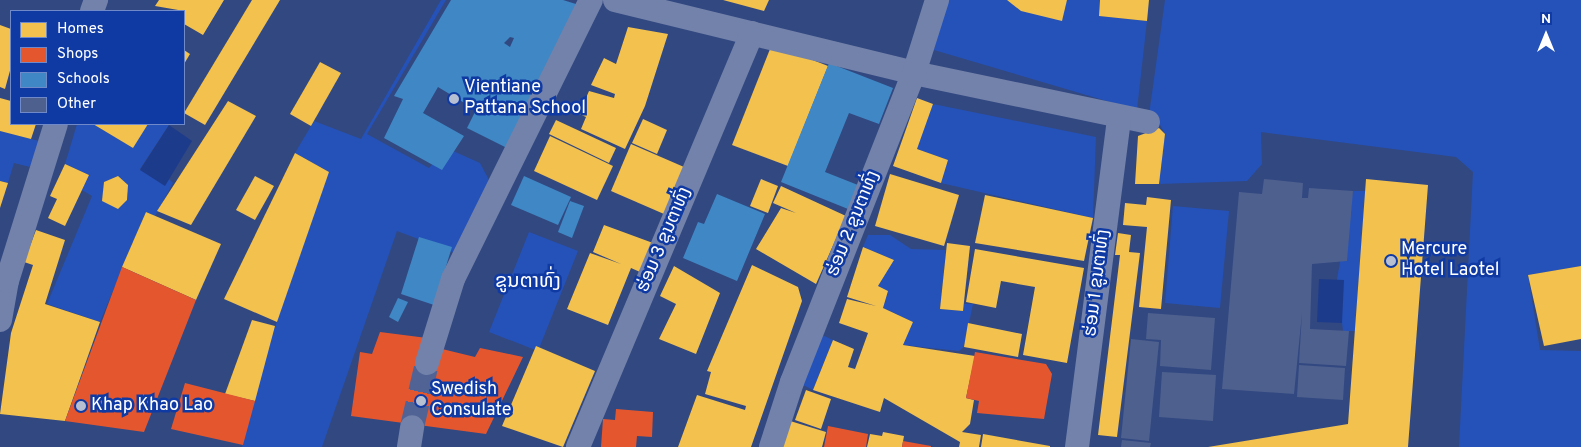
<!DOCTYPE html>
<html>
<head>
<meta charset="utf-8">
<style>
  body { margin:0 }
  #map { position:relative; width:1581px; height:447px; overflow:hidden; background:#324881; font-family:Overpass,"Noto Sans Lao",sans-serif }
  div>[style] { position:absolute }
  .green>* { inset:0; background:#2552b8 }
  .water>* { inset:0; background:#1d3b8b }
  .homes>* { inset:0; background:#f2c14e }
  .shops>* { inset:0; background:#e4572e }
  .schools>* { inset:0; background:#3f88c5 }
  .building>* { inset:0; background:#4e608e }
  .minor-tunnel>* { height:24px; margin-top:-12px; transform-origin:0; background:repeating-linear-gradient(90deg,#516394 0 24px,transparent 0 36px) }
  .minor>* { height:24px; margin:-12px; padding:0 12px; transform-origin:12px; border-radius:12px; background:#7382aa }
  .dots>* { width:14px; height:14px; translate:-50% -50%; box-sizing:border-box; border:2px solid #103aa3; border-radius:50% }
  span { translate:-50% -50%; white-space:nowrap; text-align:center; line-height:1.15; -webkit-text-stroke:5px #103aa3; paint-order:stroke }
  .poi-label { font-size:18px; color:#fff }
  .left { translate:0 -50%; text-align:left }
  .street-label { font-size:18px; color:#fff }
  .quarter-label { font-size:20px; color:#fff }
  .legend { position:absolute; left:10px; top:10px; width:175px; height:115px; box-sizing:border-box; background:#103aa3; border:1px solid #7089c8; margin:0; padding:6px 9px; list-style:none; font-size:15px; color:#fff }
  .legend li { display:flex; align-items:center; gap:10px; height:25px }
  .legend b { width:25px; border:1px solid #7089c8 }
  .north { position:absolute; left:1521px; top:10px; width:50px; height:50px; -webkit-text-stroke:4px #103aa3; paint-order:stroke; rotate:0deg; font-size:14px; font-weight:700; line-height:20px; text-align:center; color:#fff }
  .north::after { content:''; display:block; margin:auto; width:18px; height:22px; background:#fff; clip-path:polygon(50% 0,100% 100%,50% 72%,0 100%) }
</style>
</head>
<body>
<div id="map">
  <div class="green">
    <i style="clip-path:polygon(441px 0,446px 0,367px 134px,429px 168px,440px 155px,453px 151px,480px 163px,489px 180px,458px 254px,397px 231px,322px 447px,242px 447px,273px 333px,329px 172px,295px 153px,314px 121px,361px 139px)"></i>
    <i style="clip-path:polygon(946px 0,1007px 0,1062px 21px,1067px 0,1100px 0,1099px 16px,1147px 21px,1137px 110px,934px 50px)"></i>
    <i style="clip-path:polygon(1165px 0,1581px 0,1581px 266px,1528px 275px,1540px 350px,1581px 351px,1581px 447px,1459px 447px,1473px 172px,1456px 157px,1261px 132px,1262px 164px,1247px 181px,1159px 184px,1165px 134px,1159px 123px,1148px 122px)"></i>
    <i style="clip-path:polygon(933px 104px,1096px 137px,1093px 218px,941px 183px,948px 160px,917px 149px)"></i>
    <i style="clip-path:polygon(evenodd,77px 124px,93px 124px,133px 148px,148px 124px,169px 125px,140px 169px,165px 185px,169px 179px,173px 183px,155px 216px,146px 212px,100px 322px,47px 304px,92px 196px,82px 190px,89px 175px,65px 164px,77px 124px,118px 176px,128px 185px,127px 200px,118px 209px,104px 182px,118px 176px)"></i>
    <i style="clip-path:polygon(0 131px,39px 141px,30px 167px,14px 163px,8px 183px,0 181px)"></i>
    <i style="clip-path:polygon(1353px 191px,1366px 191px,1355px 331px,1343px 331px,1337px 279px)"></i>
    <i style="clip-path:polygon(1173px 206px,1229px 211px,1220px 308px,1165px 303px)"></i>
    <i style="clip-path:polygon(529px 232px,578px 251px,538px 351px,489px 332px)"></i>
    <i style="clip-path:polygon(868px 235px,890px 235px,911px 249px,946px 250px,940px 309px,962px 311px,964px 304px,973px 304px,964px 347px,959px 351px,903px 345px,913px 322px,883px 308px,888px 292px,878px 286px,894px 260px,863px 247px)"></i>
    <i style="clip-path:polygon(820px 334px,833px 340px,813px 390px,803px 385px)"></i>
  </div>
  <div class="water">
    <i style="clip-path:polygon(169px 125px,192px 141px,165px 186px,140px 170px)"></i>
    <i style="clip-path:polygon(1319px 279px,1344px 280px,1342px 323px,1317px 322px)"></i>
  </div>
  <div class="homes">
    <i style="clip-path:polygon(159px 0,224px 0,203px 35px,184px 24px,184px 11px,155px 6px)"></i>
    <i style="clip-path:polygon(252px 0,280px 0,205px 125px,184px 113px)"></i>
    <i style="clip-path:polygon(723px 0,769px 0,764px 11px)"></i>
    <i style="clip-path:polygon(1007px 0,1067px 0,1062px 21px,1021px 11px)"></i>
    <i style="clip-path:polygon(1100px 0,1149px 0,1147px 21px,1099px 16px)"></i>
    <i style="clip-path:polygon(0 25px,11px 29px,11px 67px,5px 89px,0 87px)"></i>
    <i style="clip-path:polygon(628px 27px,668px 34px,645px 106px,625px 149px,581px 129px,586px 117px,579px 114px,589px 91px,614px 98px,615px 94px,591px 85px,604px 58px,616px 64px)"></i>
    <i style="clip-path:polygon(772px 44px,828px 66px,788px 166px,732px 145px)"></i>
    <i style="clip-path:polygon(184px 50px,190px 54px,184px 64px)"></i>
    <i style="clip-path:polygon(320px 62px,341px 73px,311px 126px,290px 114px)"></i>
    <i style="clip-path:polygon(0 98px,11px 101px,11px 124px,36px 124px,31px 139px,0 131px)"></i>
    <i style="clip-path:polygon(917px 98px,933px 104px,917px 149px,948px 160px,941px 183px,893px 166px)"></i>
    <i style="clip-path:polygon(228px 101px,256px 116px,191px 225px,157px 211px)"></i>
    <i style="clip-path:polygon(643px 119px,667px 130px,657px 154px,632px 143px)"></i>
    <i style="clip-path:polygon(556px 120px,616px 148px,609px 163px,549px 134px)"></i>
    <i style="clip-path:polygon(93px 124px,148px 124px,133px 148px)"></i>
    <i style="clip-path:polygon(1159px 128px,1165px 134px,1159px 184px,1135px 184px,1138px 136px)"></i>
    <i style="clip-path:polygon(550px 136px,613px 166px,597px 200px,534px 171px)"></i>
    <i style="clip-path:polygon(631px 144px,684px 167px,664px 214px,611px 191px)"></i>
    <i style="clip-path:polygon(295px 153px,329px 172px,277px 322px,224px 299px)"></i>
    <i style="clip-path:polygon(65px 164px,89px 175px,65px 226px,48px 218px,57px 199px,50px 196px)"></i>
    <i style="clip-path:polygon(890px 174px,959px 195px,944px 246px,875px 226px)"></i>
    <i style="clip-path:polygon(118px 176px,128px 185px,127px 200px,118px 209px,102px 201px,104px 182px)"></i>
    <i style="clip-path:polygon(255px 176px,274px 186px,255px 220px,236px 210px)"></i>
    <i style="clip-path:polygon(761px 179px,778px 186px,768px 213px,750px 206px)"></i>
    <i style="clip-path:polygon(1366px 179px,1428px 185px,1408px 447px,1208px 447px,1348px 424px)"></i>
    <i style="clip-path:polygon(0 181px,8px 183px,0 208px)"></i>
    <i style="clip-path:polygon(781px 186px,846px 216px,816px 284px,756px 249px,781px 208px,796px 213px,773px 203px)"></i>
    <i style="clip-path:polygon(985px 195px,1093px 218px,1084px 261px,975px 243px)"></i>
    <i style="clip-path:polygon(1147px 197px,1171px 200px,1161px 309px,1139px 307px,1147px 227px,1123px 225px,1125px 203px,1146px 205px)"></i>
    <i style="clip-path:polygon(146px 212px,221px 244px,196px 300px,122px 267px)"></i>
    <i style="clip-path:polygon(604px 225px,653px 243px,640px 272px,631px 268px,608px 325px,567px 309px,590px 253px,621px 264px,593px 252px)"></i>
    <i style="clip-path:polygon(36px 230px,65px 240px,45px 304px,100px 322px,65px 421px,0 414px,11px 333px,33px 265px,24px 262px)"></i>
    <i style="clip-path:polygon(1118px 233px,1131px 235px,1129px 252px,1140px 253px,1117px 437px,1098px 435px,1120px 255px,1115px 255px)"></i>
    <i style="clip-path:polygon(947px 243px,970px 246px,963px 311px,940px 309px)"></i>
    <i style="clip-path:polygon(863px 247px,894px 260px,878px 286px,888px 291px,883px 308px,913px 322px,903px 345px,975px 356px,966px 398px,974px 400px,970px 424px,962px 432px,981px 435px,979px 447px,959px 447px,960px 442px,884px 398px,880px 412px,813px 390px,833px 340px,854px 349px,848px 367px,855px 369px,868px 333px,839px 323px,847px 299px,876px 306px,847px 297px)"></i>
    <i style="clip-path:polygon(975px 249px,1084px 268px,1067px 363px,1023px 355px,1035px 287px,1001px 281px,996px 308px,966px 302px)"></i>
    <i style="clip-path:polygon(752px 265px,798px 287px,802px 301px,751px 447px,678px 447px,697px 395px,745px 410px,746px 406px,705px 394px,711px 372px,707px 371px)"></i>
    <i style="clip-path:polygon(674px 266px,720px 293px,696px 354px,659px 339px,676px 304px,660px 296px)"></i>
    <i style="clip-path:polygon(1581px 266px,1581px 339px,1544px 346px,1528px 275px)"></i>
    <i style="clip-path:polygon(252px 320px,275px 326px,255px 401px,225px 394px)"></i>
    <i style="clip-path:polygon(968px 323px,1022px 334px,1018px 357px,964px 347px)"></i>
    <i style="clip-path:polygon(536px 346px,595px 371px,563px 447px,502px 426px)"></i>
    <i style="clip-path:polygon(806px 390px,831px 399px,821px 429px,795px 420px)"></i>
    <i style="clip-path:polygon(787px 420px,826px 432px,822px 447px,779px 447px)"></i>
    <i style="clip-path:polygon(883px 432px,904px 436px,902px 447px,867px 447px,870px 434px,882px 436px)"></i>
    <i style="clip-path:polygon(983px 434px,1050px 446px,1050px 447px,981px 447px)"></i>
  </div>
  <div class="shops">
    <i style="clip-path:polygon(122px 267px,196px 300px,144px 432px,65px 421px)"></i>
    <i style="clip-path:polygon(380px 332px,427px 338px,438px 348px,475px 357px,480px 348px,523px 357px,486px 434px,351px 416px,360px 352px,372px 354px)"></i>
    <i style="clip-path:polygon(975px 352px,1046px 364px,1052px 374px,1044px 419px,977px 413px,979px 401px,966px 398px)"></i>
    <i style="clip-path:polygon(185px 383px,255px 401px,243px 445px,171px 429px)"></i>
    <i style="clip-path:polygon(616px 409px,653px 412px,652px 437px,637px 436px,636px 447px,601px 447px,603px 419px,615px 420px)"></i>
    <i style="clip-path:polygon(828px 426px,868px 434px,866px 447px,824px 447px)"></i>
    <i style="clip-path:polygon(903px 441px,931px 446px,931px 447px,902px 447px)"></i>
  </div>
  <div class="schools">
    <i style="clip-path:polygon(evenodd,451px 0,563px 0,579px 5px,513px 151px,467px 128px,476px 110px,438px 87px,423px 113px,464px 136px,442px 170px,384px 138px,403px 99px,394px 96px,451px 0,510px 37px,514px 38px,510px 47px,504px 43px,510px 37px)"></i>
    <i style="clip-path:polygon(829px 63px,893px 88px,879px 124px,849px 113px,825px 172px,863px 187px,853px 211px,781px 182px)"></i>
    <i style="clip-path:polygon(524px 176px,571px 197px,558px 225px,511px 205px)"></i>
    <i style="clip-path:polygon(717px 194px,765px 214px,737px 281px,683px 258px,698px 222px,704px 224px)"></i>
    <i style="clip-path:polygon(570px 201px,584px 206px,572px 238px,558px 232px)"></i>
    <i style="clip-path:polygon(419px 237px,452px 247px,434px 305px,401px 294px)"></i>
    <i style="clip-path:polygon(398px 298px,408px 302px,398px 322px,389px 317px)"></i>
  </div>
  <div class="building">
    <i style="clip-path:polygon(1264px 179px,1303px 183px,1302px 198px,1308px 198px,1309px 188px,1353px 191px,1347px 261px,1312px 264px,1310px 329px,1349px 331px,1346px 366px,1299px 363px,1302px 313px,1294px 394px,1222px 389px,1239px 192px,1262px 194px)"></i>
    <i style="clip-path:polygon(1148px 313px,1215px 318px,1211px 370px,1160px 366px,1161px 340px,1146px 339px)"></i>
    <i style="clip-path:polygon(1131px 339px,1159px 342px,1149px 441px,1121px 438px)"></i>
    <i style="clip-path:polygon(1299px 365px,1345px 368px,1343px 400px,1297px 397px)"></i>
    <i style="clip-path:polygon(1162px 372px,1216px 375px,1213px 421px,1159px 417px)"></i>
    <i style="clip-path:polygon(1122px 440px,1151px 443px,1150px 447px,1121px 447px)"></i>
  </div>
  <div class="minor-tunnel">
    <i style="left:412px;top:427px;width:66px;rotate:-76.8deg"></i>
  </div>
  <div class="minor">
    <i style="left:615px;top:0;width:308px;rotate:13.7deg"></i>
    <i style="left:914px;top:73px;width:239px;rotate:11.8deg"></i>
    <i style="left:92px;top:11px;width:12px;rotate:-70deg"></i>
    <i style="left:0;top:320px;width:40px;rotate:-80deg"></i>
    <i style="left:7px;top:281px;width:164px;rotate:-72.7deg"></i>
    <i style="left:427px;top:363px;width:88px;rotate:-72.8deg"></i>
    <i style="left:453px;top:279px;width:311px;rotate:-63.7deg"></i>
    <i style="left:409px;top:447px;width:20px;rotate:-81deg"></i>
    <i style="left:578px;top:447px;width:449px;rotate:-67.2deg"></i>
    <i style="left:771px;top:447px;width:68px;rotate:-72.1deg"></i>
    <i style="left:792px;top:382px;width:332px;rotate:-68.5deg"></i>
    <i style="left:914px;top:73px;width:77px;rotate:-72.5deg"></i>
    <i style="left:1077px;top:447px;width:331px;rotate:-82.7deg"></i>
  </div>
  <div class="dots">
    <i style="left:454px;top:99px;background:#b7bfd3"></i>
    <i style="left:1391px;top:261px;background:#b7bfd3"></i>
    <i style="left:421px;top:401px;background:#b7bfd3"></i>
    <i style="left:81px;top:406px;background:#b7bfd3"></i>
  </div>
  <div class="poi-label">
    <span class="left" style="left:464px;top:99px">Vientiane<br>Pattana School</span>
    <span class="left" style="left:1401px;top:261px">Mercure<br>Hotel Laotel</span>
    <span class="left" style="left:431px;top:401px">Swedish<br>Consulate</span>
    <span class="left" style="left:91px;top:406px">Khap Khao Lao</span>
  </div>
  <div class="street-label">
    <span style="left:854px;top:224px;rotate:-68deg">ຮ່ອມ 2 ຂູນຕາທົ່ງ</span>
    <span style="left:665px;top:240px;rotate:-67deg">ຮ່ອມ 3 ຂູນຕາທົ່ງ</span>
    <span style="left:1098px;top:283px;rotate:-83deg">ຮ່ອມ 1 ຂູນຕາທົ່ງ</span>
  </div>
  <div class="quarter-label">
    <span style="left:528px;top:282px">ຂູນຕາທົ່ງ</span>
  </div>
  <ul class="legend">
  <li><b style="height:14px;background:#f2c14e"></b>Homes</li>
  <li><b style="height:14px;background:#e4572e"></b>Shops</li>
  <li><b style="height:14px;background:#3f88c5"></b>Schools</li>
  <li><b style="height:14px;background:#4e608e"></b>Other</li>
  </ul>
  <div class="north">N</div>
</div>
</body>
</html>
